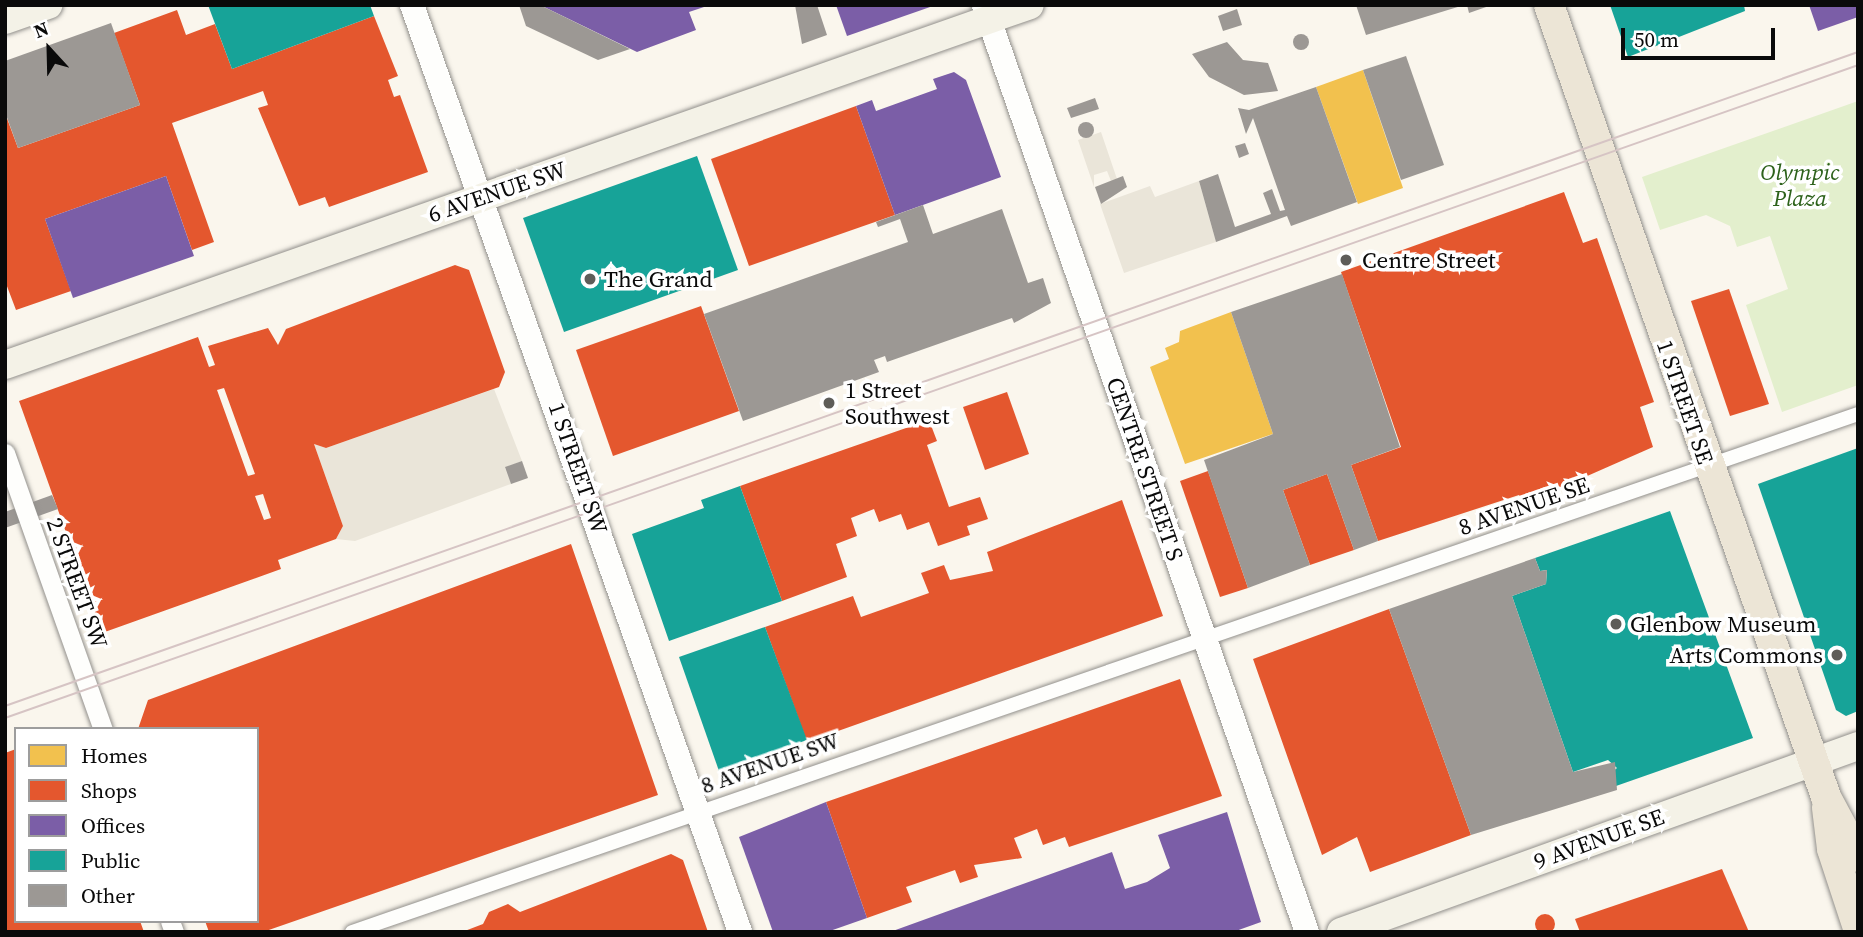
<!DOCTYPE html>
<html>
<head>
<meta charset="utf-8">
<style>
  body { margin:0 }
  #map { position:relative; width:1863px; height:937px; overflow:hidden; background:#faf6ed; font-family:"Source Serif 4",serif }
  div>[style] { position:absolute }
  .green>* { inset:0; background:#e3efcd }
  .plaza>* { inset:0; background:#eae5d9 }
  .homes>* { inset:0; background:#f2c14e }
  .shops>* { inset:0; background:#e4572e }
  .round { border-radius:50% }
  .offices>* { inset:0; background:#7b5ea7 }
  .public>* { inset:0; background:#17a398 }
  .building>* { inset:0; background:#9c9894 }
  .roads { filter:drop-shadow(0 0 2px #92908c) drop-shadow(0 0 2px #92908c) }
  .pedestrian>* { height:14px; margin:-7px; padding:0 7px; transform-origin:7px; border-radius:7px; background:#fefefc }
  .minor>* { height:19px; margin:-9.5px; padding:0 9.5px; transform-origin:9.5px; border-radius:9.5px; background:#fefefc }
  .tertiary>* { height:24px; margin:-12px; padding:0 12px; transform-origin:12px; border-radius:12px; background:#fefefc }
  .secondary>* { height:28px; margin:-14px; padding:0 14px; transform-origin:14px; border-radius:14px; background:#f4f2e7 }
  .primary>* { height:30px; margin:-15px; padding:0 15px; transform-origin:15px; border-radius:15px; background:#ece5d6 }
  .tram>* { height:2px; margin:-1px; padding:0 1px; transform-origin:1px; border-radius:1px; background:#d6c4c4 }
  .dots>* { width:19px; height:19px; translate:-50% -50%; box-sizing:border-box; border:4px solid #fff; border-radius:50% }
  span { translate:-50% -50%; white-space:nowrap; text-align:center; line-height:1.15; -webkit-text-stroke:7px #fff; paint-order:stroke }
  .park-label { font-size:23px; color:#2d621b; font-style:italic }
  .street-label { font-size:23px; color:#0a0a0a }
  .poi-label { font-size:23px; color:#0a0a0a }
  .left { translate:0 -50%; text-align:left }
  .right { translate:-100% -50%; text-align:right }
  .frame { position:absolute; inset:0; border:7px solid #0a0a0a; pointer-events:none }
  .legend { position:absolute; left:14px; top:727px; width:245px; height:196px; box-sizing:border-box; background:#fff; border:2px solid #9d9d9d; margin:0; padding:9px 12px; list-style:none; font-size:21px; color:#0a0a0a }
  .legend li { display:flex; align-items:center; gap:14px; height:35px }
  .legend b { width:35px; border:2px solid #9d9d9d }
  .north { position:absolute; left:14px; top:14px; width:70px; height:70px; -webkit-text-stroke:5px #fff; paint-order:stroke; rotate:338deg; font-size:19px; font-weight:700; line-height:28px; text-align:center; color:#0a0a0a }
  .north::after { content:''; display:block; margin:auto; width:24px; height:32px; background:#0a0a0a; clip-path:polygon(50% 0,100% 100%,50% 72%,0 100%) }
  .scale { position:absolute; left:1621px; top:28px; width:154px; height:32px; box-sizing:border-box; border:4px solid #0a0a0a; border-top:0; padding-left:9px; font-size:21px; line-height:24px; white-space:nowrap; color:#0a0a0a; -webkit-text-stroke:5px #fff; paint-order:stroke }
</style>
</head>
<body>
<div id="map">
  <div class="green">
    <i style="clip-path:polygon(1858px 101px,1858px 385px,1782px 412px,1746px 305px,1788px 289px,1770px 236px,1737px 247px,1730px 226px,1706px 215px,1660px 230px,1642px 177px)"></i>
  </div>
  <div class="plaza">
    <i style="clip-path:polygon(1101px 132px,1117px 179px,1111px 181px,1107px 171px,1094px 175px,1094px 187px,1078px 140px)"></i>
    <i style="clip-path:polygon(1199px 181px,1216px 242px,1124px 273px,1100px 204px,1150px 186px,1155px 197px)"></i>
    <i style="clip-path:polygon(494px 389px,522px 461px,505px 468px,511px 484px,355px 541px,336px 539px,343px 526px,314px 444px,326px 448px)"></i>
  </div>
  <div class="homes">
    <i style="clip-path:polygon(1363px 70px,1403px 188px,1358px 204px,1316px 87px)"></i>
    <i style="clip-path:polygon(1231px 312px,1273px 434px,1185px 464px,1150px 367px,1169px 359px,1165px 348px,1179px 342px,1180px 331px)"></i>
  </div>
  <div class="shops">
    <i style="clip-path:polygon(177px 10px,186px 35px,215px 24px,232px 69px,374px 16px,398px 76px,388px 80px,394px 97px,400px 95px,428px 172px,329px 207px,325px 197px,299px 206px,258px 108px,268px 105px,263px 91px,172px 123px,214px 242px,192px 250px,166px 176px,45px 219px,71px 291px,16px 310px,5px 281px,5px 113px,18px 148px,140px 105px,114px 33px)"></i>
    <i style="clip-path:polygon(856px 106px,895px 215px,749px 266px,711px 159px)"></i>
    <i style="clip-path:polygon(1564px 192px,1583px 243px,1597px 238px,1654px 402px,1640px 407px,1653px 447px,1560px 488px,1521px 499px,1519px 495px,1378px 541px,1351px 465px,1401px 447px,1341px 272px)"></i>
    <i style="clip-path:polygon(evenodd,455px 265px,469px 270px,505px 372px,499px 387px,326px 448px,314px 444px,343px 526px,336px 539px,278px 560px,281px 569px,102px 633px,19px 401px,198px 337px,209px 367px,215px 365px,208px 346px,268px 328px,278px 345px,286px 329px,455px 265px,224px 388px,255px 474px,248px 476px,217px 390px,224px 388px,455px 265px,263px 494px,271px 518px,264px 520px,255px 496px,263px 494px)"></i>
    <i style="clip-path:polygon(1729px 289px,1769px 404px,1730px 416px,1691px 301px)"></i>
    <i style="clip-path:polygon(701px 306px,739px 411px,613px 456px,576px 350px)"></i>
    <i style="clip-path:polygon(1007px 392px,1029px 454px,985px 470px,963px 407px)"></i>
    <i style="clip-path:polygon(929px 420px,937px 441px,927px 445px,949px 507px,980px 497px,988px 519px,967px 526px,970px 535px,938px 546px,929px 522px,907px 530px,901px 514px,879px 522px,874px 509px,851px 518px,857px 536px,836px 544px,847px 577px,782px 601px,740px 486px)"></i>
    <i style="clip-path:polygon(1208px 471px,1248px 588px,1220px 597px,1180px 481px)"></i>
    <i style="clip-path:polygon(1327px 474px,1354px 550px,1310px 565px,1283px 490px)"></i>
    <i style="clip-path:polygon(1122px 500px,1163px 616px,807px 742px,765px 627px,853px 596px,861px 617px,929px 593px,921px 573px,944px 565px,950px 580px,993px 571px,987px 552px)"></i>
    <i style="clip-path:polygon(571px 544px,658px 795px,263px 932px,209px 932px,205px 921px,257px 921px,257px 729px,138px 729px,148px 700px)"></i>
    <i style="clip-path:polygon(1389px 609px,1471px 835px,1370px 872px,1357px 837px,1322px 855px,1253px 659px)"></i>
    <i style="clip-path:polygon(1180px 679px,1222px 796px,1069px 847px,1065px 837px,1043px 845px,1037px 829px,1014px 838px,1022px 858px,974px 865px,978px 877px,960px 883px,955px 870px,906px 887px,912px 902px,867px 918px,826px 802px)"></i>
    <i style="clip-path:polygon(16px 749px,16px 921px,140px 921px,144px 932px,5px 932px,5px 753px)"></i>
    <i style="clip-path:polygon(671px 854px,683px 860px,708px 932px,462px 932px,483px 924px,489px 912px,508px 904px,520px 912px)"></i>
    <i style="clip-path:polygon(1722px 869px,1749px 932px,1580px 932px,1575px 919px)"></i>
    <i class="round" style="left:1535px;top:914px;width:20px;height:20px"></i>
  </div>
  <div class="offices">
    <i style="clip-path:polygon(540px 5px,707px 5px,707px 6px,689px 12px,696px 30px,637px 52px)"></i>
    <i style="clip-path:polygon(836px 5px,933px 5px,933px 6px,847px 36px)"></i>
    <i style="clip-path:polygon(1809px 5px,1858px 5px,1858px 17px,1818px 31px)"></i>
    <i style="clip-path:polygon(954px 72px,966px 80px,1001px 177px,895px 215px,856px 106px,872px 100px,876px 111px,937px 89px,933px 79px)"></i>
    <i style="clip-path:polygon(166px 176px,194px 256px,73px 298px,45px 219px)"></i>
    <i style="clip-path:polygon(826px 802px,867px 918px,827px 932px,773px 932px,739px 837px)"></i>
    <i style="clip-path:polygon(1227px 812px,1261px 922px,1233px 932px,890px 932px,1112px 852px,1125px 889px,1147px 882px,1170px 868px,1158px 835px)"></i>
  </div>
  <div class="public">
    <i style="clip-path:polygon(208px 5px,370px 5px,374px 16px,232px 69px)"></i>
    <i style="clip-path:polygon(1610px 5px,1744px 5px,1745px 11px,1628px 57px)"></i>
    <i style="clip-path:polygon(697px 156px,738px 270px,564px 332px,523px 218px)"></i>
    <i style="clip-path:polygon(1858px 448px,1858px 711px,1846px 716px,1836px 710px,1758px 484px)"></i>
    <i style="clip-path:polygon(740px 486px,782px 601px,669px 641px,632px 534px,704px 508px,701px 500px)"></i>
    <i style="clip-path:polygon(1670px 511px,1753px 738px,1616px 786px,1611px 773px,1617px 768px,1608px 760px,1573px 772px,1512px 596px,1546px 584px,1547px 570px,1540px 571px,1535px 558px)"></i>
    <i style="clip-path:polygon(765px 627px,807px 740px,719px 771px,679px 657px)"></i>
  </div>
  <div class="building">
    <i style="clip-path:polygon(519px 5px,540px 5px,630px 49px,598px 60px,526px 26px)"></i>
    <i style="clip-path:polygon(795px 5px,817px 5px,827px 35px,802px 44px)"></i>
    <i style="clip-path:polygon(1356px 5px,1461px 5px,1461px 6px,1366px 35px)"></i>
    <i style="clip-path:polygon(1467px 5px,1489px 5px,1489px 6px,1469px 13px)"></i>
    <i style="clip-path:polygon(1237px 9px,1242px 25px,1223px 31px,1218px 16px)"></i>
    <i style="clip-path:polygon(111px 23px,140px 105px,18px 148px,5px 112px,5px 61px)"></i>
    <i class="round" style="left:1293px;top:34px;width:16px;height:16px"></i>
    <i style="clip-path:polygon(1227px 42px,1243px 60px,1268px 63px,1278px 91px,1244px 95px,1209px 77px,1192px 54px)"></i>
    <i style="clip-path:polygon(1406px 56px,1444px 165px,1401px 180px,1363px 70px)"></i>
    <i style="clip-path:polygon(1316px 87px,1357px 202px,1291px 226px,1287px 216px,1216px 242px,1199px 181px,1218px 174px,1235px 227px,1271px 214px,1263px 193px,1272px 189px,1280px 211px,1285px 210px,1253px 118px,1246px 134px,1238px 108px,1249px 110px)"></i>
    <i style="clip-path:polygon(1095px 98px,1099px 109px,1071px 118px,1067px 108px)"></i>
    <i class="round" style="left:1078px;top:122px;width:16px;height:16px"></i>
    <i style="clip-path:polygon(1245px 143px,1249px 154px,1239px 158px,1235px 146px)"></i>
    <i style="clip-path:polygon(1123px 176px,1127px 187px,1101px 204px,1095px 187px)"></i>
    <i style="clip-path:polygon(923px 205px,933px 234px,1002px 209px,1028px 283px,1043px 278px,1051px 303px,1014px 323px,1012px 318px,887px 362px,885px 356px,874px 360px,879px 372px,743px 421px,704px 314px,908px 242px,900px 219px,878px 227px,876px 222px)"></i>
    <i style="clip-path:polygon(1342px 274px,1400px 447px,1351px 465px,1378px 541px,1354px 550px,1327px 474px,1283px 490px,1310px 565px,1248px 588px,1204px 460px,1273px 434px,1231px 312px)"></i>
    <i style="clip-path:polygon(522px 461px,528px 478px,511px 484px,505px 467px)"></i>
    <i style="clip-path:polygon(52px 495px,58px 509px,5px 528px,5px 512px)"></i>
    <i style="clip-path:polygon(1535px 558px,1540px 571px,1547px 570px,1546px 584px,1512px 596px,1573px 772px,1615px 762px,1617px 790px,1471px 835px,1389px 609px)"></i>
  </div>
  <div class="roads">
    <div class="pedestrian">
      <i style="left:352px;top:932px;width:1593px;rotate:-18.98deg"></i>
    </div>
    <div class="minor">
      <i style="left:5px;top:453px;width:293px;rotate:70.5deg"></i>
      <i style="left:170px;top:921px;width:12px;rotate:70deg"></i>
    </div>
    <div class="tertiary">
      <i style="left:412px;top:5px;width:983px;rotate:70.51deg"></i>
      <i style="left:984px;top:5px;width:982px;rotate:70.79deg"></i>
    </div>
    <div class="secondary">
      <i style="left:5px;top:20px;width:46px;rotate:-19.2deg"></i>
      <i style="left:5px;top:365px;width:1086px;rotate:-19.35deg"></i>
      <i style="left:1341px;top:932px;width:549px;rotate:-19.79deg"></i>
    </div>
    <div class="primary">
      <i style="left:1549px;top:5px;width:839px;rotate:70.72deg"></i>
      <i style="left:1826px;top:797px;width:68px;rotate:61.9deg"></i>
      <i style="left:1827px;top:808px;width:41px;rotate:83deg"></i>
      <i style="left:1832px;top:849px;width:83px;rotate:71.8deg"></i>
    </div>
  </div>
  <div class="tram">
    <i style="left:5px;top:706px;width:1965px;rotate:-19.44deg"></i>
    <i style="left:5px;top:718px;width:1965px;rotate:-19.41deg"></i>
  </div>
  <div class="dots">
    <i style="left:1346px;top:260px;background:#5e5d59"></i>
    <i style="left:590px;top:279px;background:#5e5d59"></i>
    <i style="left:829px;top:403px;background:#5e5d59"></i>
    <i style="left:1616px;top:624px;background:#5e5d59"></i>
    <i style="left:1837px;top:655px;background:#5e5d59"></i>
  </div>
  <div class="park-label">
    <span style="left:1800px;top:185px">Olympic<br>Plaza</span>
  </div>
  <div class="street-label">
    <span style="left:497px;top:192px;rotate:-19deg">6 AVENUE SW</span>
    <span style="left:1685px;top:402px;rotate:71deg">1 STREET SE</span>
    <span style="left:578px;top:468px;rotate:71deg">1 STREET SW</span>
    <span style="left:1145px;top:469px;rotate:71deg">CENTRE STREET S</span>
    <span style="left:1524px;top:506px;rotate:-19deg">8 AVENUE SE</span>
    <span style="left:77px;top:583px;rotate:70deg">2 STREET SW</span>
    <span style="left:770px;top:763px;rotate:-19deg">8 AVENUE SW</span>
    <span style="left:1599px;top:839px;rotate:-20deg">9 AVENUE SE</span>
  </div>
  <div class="poi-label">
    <span class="left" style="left:1362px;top:260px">Centre Street</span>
    <span class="left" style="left:604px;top:279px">The Grand</span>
    <span class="left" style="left:845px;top:403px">1 Street<br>Southwest</span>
    <span class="left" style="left:1630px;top:624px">Glenbow Museum</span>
    <span class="right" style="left:1823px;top:655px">Arts Commons</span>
  </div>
  <div class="frame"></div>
  <ul class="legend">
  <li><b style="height:19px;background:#f2c14e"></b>Homes</li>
  <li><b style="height:19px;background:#e4572e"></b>Shops</li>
  <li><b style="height:19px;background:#7b5ea7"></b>Offices</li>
  <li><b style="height:19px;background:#17a398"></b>Public</li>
  <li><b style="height:19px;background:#9c9894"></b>Other</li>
  </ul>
  <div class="north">N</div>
  <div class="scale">50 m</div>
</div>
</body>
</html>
